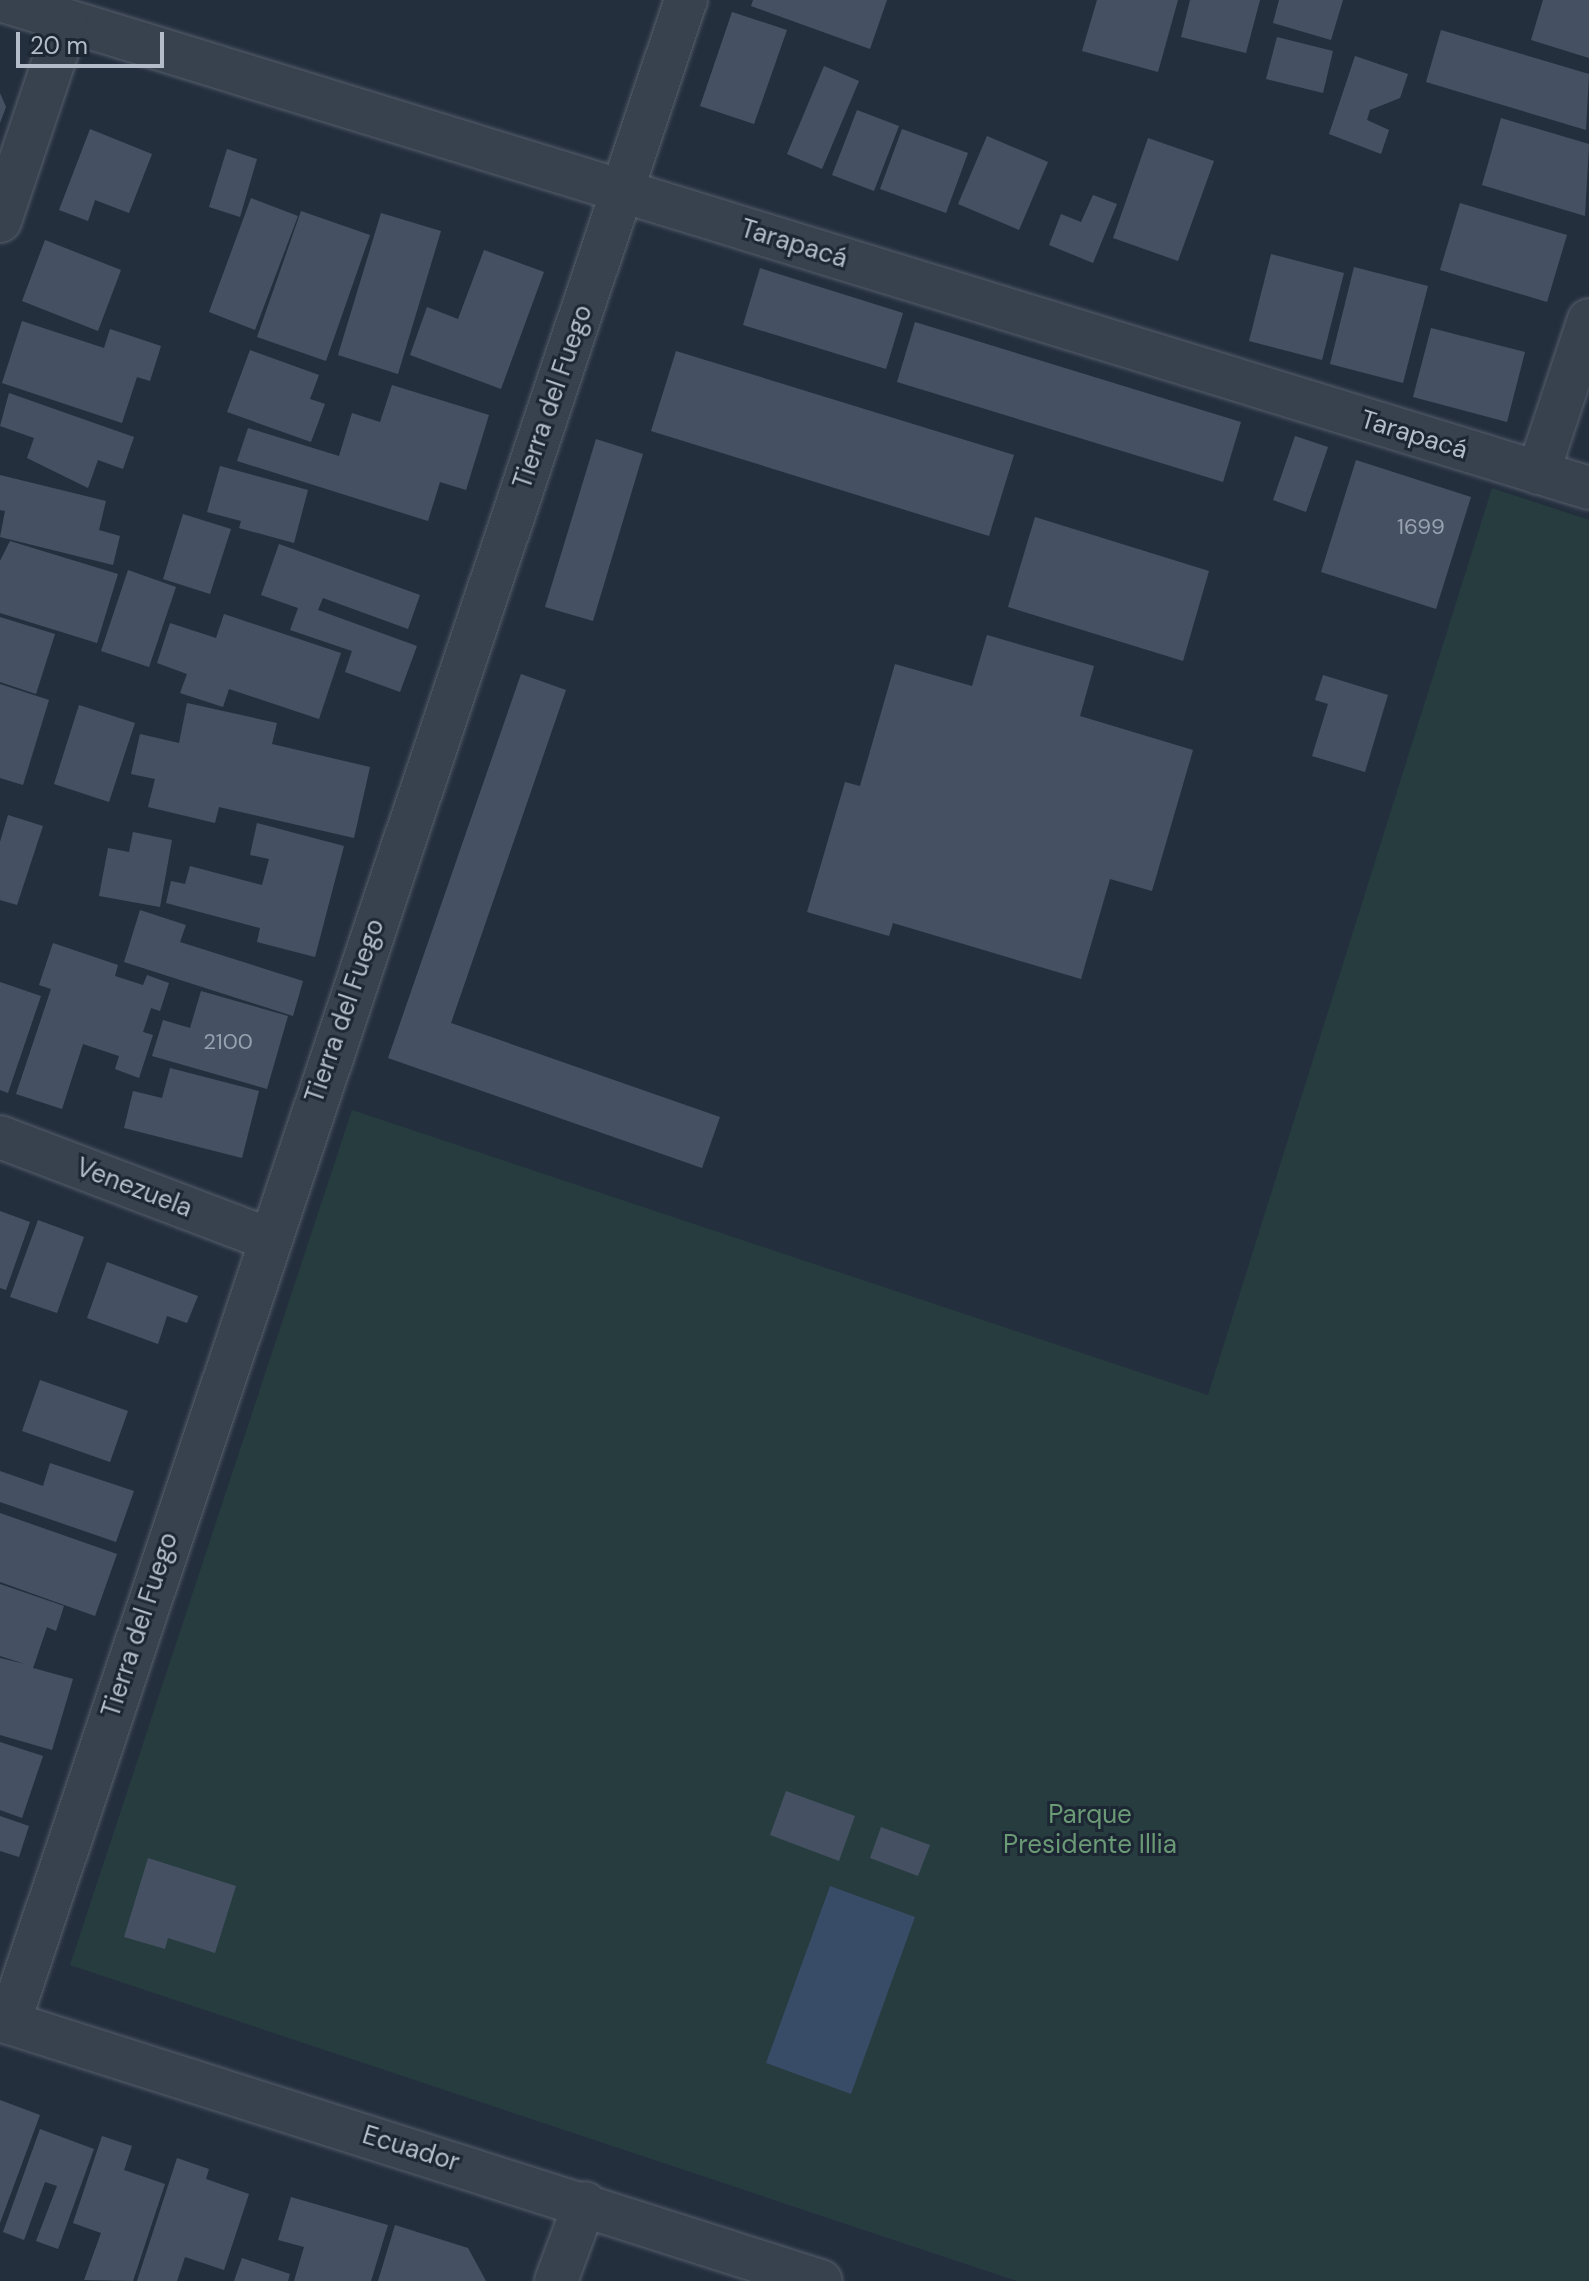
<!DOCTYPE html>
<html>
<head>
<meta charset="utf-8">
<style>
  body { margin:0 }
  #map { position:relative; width:1589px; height:2281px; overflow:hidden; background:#242f3e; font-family:"DM Sans",sans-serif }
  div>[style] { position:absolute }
  .green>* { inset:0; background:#263c3f }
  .water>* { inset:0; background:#394c67 }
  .building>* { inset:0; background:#455162 }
  .roads { filter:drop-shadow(0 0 2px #565f6c) drop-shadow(0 0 2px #565f6c) }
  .street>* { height:42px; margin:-21px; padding:0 21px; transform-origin:21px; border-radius:21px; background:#38414e }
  span { translate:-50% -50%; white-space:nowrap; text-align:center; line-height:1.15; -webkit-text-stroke:6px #1d2633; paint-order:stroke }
  .number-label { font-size:22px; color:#98a1af }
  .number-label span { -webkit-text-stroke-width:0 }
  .street-label { font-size:26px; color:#b4bcc9 }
  .park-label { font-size:26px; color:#6b9a76 }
  .scale { position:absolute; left:16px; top:32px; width:148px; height:36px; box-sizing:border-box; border:4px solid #b4bcc9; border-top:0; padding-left:10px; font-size:24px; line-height:28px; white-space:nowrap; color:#b4bcc9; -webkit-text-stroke:6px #1d2633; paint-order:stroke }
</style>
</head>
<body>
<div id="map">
  <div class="green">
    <i style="clip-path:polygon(1492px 488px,1589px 520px,1589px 2281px,1017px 2281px,70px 1965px,352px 1110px,1208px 1395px)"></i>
  </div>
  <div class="water">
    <i style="clip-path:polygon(830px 1886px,915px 1917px,851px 2094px,766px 2063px)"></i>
  </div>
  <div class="building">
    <i style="clip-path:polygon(753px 0,887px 0,870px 49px,751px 6px)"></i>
    <i style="clip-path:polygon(1097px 0,1178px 0,1158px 72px,1082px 51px)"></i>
    <i style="clip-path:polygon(1190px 0,1260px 0,1246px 53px,1181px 37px)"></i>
    <i style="clip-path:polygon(1279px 0,1343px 0,1331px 40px,1273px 23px)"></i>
    <i style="clip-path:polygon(1543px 0,1589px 0,1589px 58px,1531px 40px)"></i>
    <i style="clip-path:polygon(732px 12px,787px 30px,754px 124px,700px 106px)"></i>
    <i style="clip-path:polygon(1441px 30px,1589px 74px,1586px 130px,1426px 82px)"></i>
    <i style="clip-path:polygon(1277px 37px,1333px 51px,1323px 93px,1266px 79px)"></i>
    <i style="clip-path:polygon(1355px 56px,1408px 74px,1400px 98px,1370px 110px,1367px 120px,1389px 130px,1381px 154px,1329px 134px)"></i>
    <i style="clip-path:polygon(824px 66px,859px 81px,822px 169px,787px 154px)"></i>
    <i style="clip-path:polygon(0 93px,6px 107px,0 123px)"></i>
    <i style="clip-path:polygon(857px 110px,899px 126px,874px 191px,832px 175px)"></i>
    <i style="clip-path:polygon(1501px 118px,1589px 144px,1585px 216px,1482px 185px)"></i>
    <i style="clip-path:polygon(90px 129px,152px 154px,129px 213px,95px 200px,88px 221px,59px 210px)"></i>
    <i style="clip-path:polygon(902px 129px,968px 153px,946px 213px,880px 189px)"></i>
    <i style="clip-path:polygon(987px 136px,1048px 162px,1019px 230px,958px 204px)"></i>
    <i style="clip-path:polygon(1148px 138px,1214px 161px,1178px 261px,1113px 238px)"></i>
    <i style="clip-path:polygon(227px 149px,257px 159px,240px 217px,209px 207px)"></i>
    <i style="clip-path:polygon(1093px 195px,1117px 204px,1093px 263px,1049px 245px,1061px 214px,1081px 222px)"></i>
    <i style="clip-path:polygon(251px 198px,298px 216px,255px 330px,209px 312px)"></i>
    <i style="clip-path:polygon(1460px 203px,1567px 235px,1547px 302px,1440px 270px)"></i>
    <i style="clip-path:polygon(301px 211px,370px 235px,326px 361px,257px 337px)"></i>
    <i style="clip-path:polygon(381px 213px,441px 231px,398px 374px,338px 355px)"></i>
    <i style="clip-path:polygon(45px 240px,121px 270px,98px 331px,22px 301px)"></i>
    <i style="clip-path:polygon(484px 250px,544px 272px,501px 389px,410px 355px,427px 307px,458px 319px)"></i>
    <i style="clip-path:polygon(1271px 254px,1344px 273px,1322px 360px,1249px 341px)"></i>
    <i style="clip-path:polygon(1354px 267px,1428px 286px,1403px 383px,1330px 364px)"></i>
    <i style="clip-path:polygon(760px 268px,903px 313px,886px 369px,743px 325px)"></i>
    <i style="clip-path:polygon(22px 321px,104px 348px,110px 329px,161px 346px,150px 381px,137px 377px,122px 423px,2px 383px)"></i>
    <i style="clip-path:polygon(915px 322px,1241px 422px,1223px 482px,897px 382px)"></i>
    <i style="clip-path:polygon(1431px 328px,1525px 352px,1507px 422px,1413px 397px)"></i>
    <i style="clip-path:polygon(250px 350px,319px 375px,310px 399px,325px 404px,311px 442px,227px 412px)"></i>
    <i style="clip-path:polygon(676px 351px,1014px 455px,989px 536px,651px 431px)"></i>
    <i style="clip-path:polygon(392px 385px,489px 415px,466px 490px,440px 482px,428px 521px,237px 461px,248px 428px,339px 456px,352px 413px,380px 422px)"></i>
    <i style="clip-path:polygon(9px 393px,134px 437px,123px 469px,98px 460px,88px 488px,27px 458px,34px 438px,0 426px)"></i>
    <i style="clip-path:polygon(1295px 436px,1328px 447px,1306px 512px,1273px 500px)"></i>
    <i style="clip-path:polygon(596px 439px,643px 454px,593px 621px,545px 607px)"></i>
    <i style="clip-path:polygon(1356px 460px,1471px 497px,1436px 609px,1321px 572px)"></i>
    <i style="clip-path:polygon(220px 466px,308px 490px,294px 543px,239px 528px,241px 521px,207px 512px)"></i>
    <i style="clip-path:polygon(0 475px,106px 501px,99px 530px,120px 536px,113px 565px,0 537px,5px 511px,0 510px)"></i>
    <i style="clip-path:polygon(183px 514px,231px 529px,210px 594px,163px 579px)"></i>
    <i style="clip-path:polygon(1035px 517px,1209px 571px,1183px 661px,1008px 607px)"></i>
    <i style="clip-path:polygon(10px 541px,118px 574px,97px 643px,0 613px,0 561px)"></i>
    <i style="clip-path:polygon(279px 544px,420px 595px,408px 629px,323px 598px,318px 610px,417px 646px,400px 692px,345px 672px,352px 651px,290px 630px,298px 608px,261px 595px)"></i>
    <i style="clip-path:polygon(128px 570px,176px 587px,149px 667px,101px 651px)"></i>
    <i style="clip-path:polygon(224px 614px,341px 653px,319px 719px,229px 689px,223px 707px,180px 693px,187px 674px,157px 663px,170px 623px,216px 638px)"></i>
    <i style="clip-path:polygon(0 617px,55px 634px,36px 694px,0 682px)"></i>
    <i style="clip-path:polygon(987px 635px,1094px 666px,1080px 716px,1193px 750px,1152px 891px,1110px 879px,1081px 979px,893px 923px,889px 936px,807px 912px,845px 782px,860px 786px,895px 664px,972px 686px)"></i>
    <i style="clip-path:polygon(521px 674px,566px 690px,451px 1023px,720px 1117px,702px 1168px,388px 1058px)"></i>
    <i style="clip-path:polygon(1323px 675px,1388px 695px,1365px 772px,1312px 756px,1328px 704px,1315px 700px)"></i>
    <i style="clip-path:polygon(0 684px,49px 700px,23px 785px,0 778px)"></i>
    <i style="clip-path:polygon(187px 703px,277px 723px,272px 744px,370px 767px,354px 838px,219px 807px,215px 823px,148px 807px,155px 779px,131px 774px,140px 734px,179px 743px)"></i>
    <i style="clip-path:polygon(79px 705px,135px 723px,109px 802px,54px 784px)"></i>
    <i style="clip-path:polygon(8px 815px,43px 826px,17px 905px,0 900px,0 842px)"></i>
    <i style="clip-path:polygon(257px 823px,344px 846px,315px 957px,257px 942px,260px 928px,166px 903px,171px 881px,185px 884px,190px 866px,262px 885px,269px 859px,250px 855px)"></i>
    <i style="clip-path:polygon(133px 832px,172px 840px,160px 907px,99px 896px,108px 848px,129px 852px)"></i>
    <i style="clip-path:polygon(140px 910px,186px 925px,180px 942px,303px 981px,293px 1016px,124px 962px)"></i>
    <i style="clip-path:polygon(53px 943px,118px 965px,115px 976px,143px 985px,147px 975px,169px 983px,160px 1011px,151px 1008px,143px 1032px,153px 1035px,139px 1078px,115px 1069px,119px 1056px,83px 1044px,62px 1109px,16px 1094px,51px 989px,39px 985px)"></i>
    <i style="clip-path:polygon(0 982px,41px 996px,8px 1093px,0 1090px)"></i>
    <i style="clip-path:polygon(201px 991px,288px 1016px,267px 1089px,152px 1056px,163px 1020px,190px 1028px)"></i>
    <i style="clip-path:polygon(170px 1068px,259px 1091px,242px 1158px,124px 1128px,133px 1091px,162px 1098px)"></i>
    <i style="clip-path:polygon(0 1211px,30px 1222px,6px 1290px,0 1288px)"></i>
    <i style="clip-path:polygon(38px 1220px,84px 1237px,57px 1313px,10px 1297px)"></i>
    <i style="clip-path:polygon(107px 1262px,198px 1296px,187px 1323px,167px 1316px,158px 1344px,87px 1318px)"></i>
    <i style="clip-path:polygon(40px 1380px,128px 1411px,110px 1462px,22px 1431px)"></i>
    <i style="clip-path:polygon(50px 1463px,134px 1491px,116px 1542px,0 1502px,0 1471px,43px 1486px)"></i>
    <i style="clip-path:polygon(0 1513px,117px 1554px,95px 1616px,0 1582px)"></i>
    <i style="clip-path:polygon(0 1584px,64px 1606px,56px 1631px,47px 1627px,33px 1668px,73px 1679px,52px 1750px,0 1735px,0 1658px,25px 1664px,0 1656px)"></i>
    <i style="clip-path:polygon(0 1742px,43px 1756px,22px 1818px,0 1810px)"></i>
    <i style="clip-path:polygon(786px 1791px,855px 1816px,839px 1861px,770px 1835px)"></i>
    <i style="clip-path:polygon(0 1816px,29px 1826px,19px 1857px,0 1851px)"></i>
    <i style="clip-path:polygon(881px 1827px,930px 1845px,918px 1876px,870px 1858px)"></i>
    <i style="clip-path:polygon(148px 1858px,236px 1886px,215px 1953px,168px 1938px,165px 1949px,124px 1937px)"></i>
    <i style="clip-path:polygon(0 2100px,40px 2115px,0 2223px)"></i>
    <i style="clip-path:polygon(40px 2129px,94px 2149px,58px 2249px,36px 2241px,57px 2186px,45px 2182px,24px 2240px,3px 2232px)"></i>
    <i style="clip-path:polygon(102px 2136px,132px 2146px,124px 2170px,165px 2184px,133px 2281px,84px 2280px,101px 2233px,73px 2223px)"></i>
    <i style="clip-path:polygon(177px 2158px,209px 2169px,206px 2179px,249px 2194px,224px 2270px,185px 2257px,177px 2281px,137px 2281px)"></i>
    <i style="clip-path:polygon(291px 2197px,388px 2225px,371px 2281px,294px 2281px,304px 2247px,278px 2240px)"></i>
    <i style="clip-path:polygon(395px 2225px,468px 2248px,486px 2281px,378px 2281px)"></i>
    <i style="clip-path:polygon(242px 2258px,290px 2274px,288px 2281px,234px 2281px)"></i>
  </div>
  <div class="roads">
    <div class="street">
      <i style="left:0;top:0;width:1662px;rotate:17.07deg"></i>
      <i style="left:0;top:221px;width:210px;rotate:-71.4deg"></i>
      <i style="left:1538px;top:473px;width:161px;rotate:-71.6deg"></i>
      <i style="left:0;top:1137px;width:287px;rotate:20.8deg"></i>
      <i style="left:0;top:2020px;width:861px;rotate:17.64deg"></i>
      <i style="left:9px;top:2023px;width:2133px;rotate:-71.5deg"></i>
      <i style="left:556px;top:2281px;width:83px;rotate:-69.6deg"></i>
    </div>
  </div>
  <div class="number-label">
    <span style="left:1421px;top:527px">1699</span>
    <span style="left:228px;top:1042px">2100</span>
  </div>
  <div class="street-label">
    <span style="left:794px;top:244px;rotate:17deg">Tarapacá</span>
    <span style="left:553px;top:397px;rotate:-71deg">Tierra del Fuego</span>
    <span style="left:1414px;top:435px;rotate:17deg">Tarapacá</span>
    <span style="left:345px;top:1011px;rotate:-71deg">Tierra del Fuego</span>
    <span style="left:134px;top:1188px;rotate:21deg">Venezuela</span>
    <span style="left:140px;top:1625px;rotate:-72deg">Tierra del Fuego</span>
    <span style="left:411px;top:2149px;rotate:17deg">Ecuador</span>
  </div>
  <div class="park-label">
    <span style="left:1090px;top:1830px">Parque<br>Presidente Illia</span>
  </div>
  <div class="scale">20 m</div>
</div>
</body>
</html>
